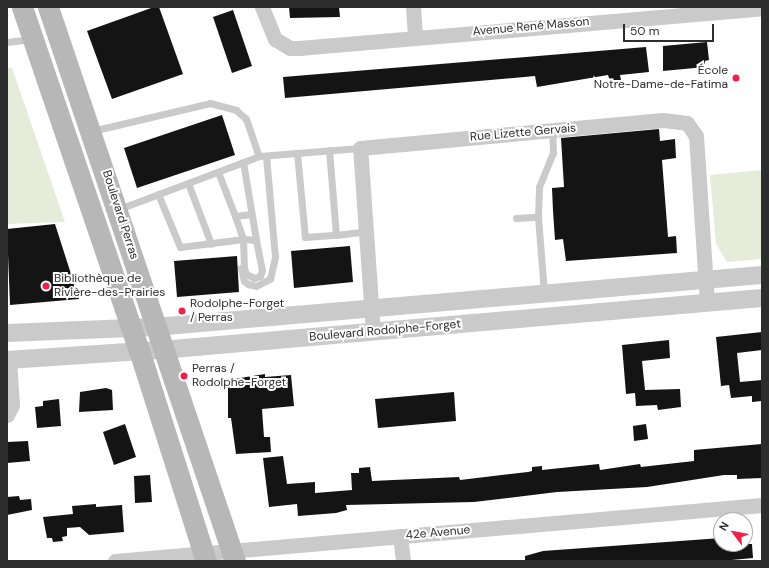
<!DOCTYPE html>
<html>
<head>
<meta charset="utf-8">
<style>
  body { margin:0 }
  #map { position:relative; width:769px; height:568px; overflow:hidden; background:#fff; font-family:"DM Sans",sans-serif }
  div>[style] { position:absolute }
  .green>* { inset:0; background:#e5ecd9 }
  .building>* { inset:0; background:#141414 }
  .service>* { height:7px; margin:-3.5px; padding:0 3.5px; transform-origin:3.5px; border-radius:3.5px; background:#cacaca }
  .minor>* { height:15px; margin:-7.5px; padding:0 7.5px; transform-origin:7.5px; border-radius:7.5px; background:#cacaca }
  .tertiary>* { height:18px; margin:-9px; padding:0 9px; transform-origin:9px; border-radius:9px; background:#cacaca }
  .secondary>* { height:21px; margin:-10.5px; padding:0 10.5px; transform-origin:10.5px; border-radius:10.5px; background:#b7b7b7 }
  .dots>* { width:11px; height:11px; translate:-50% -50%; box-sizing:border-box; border:2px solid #fff; border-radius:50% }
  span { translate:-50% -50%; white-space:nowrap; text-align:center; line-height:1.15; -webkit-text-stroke:4px #fff; paint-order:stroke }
  .street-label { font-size:12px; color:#2d2d2d }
  .poi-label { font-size:12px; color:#2d2d2d }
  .right { translate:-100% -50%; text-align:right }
  .left { translate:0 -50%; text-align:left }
  .frame { position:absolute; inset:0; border:8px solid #2d2d2d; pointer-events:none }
  .north { position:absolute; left:713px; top:512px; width:40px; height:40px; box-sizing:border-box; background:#fff; border:1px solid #ababab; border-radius:50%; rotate:302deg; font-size:11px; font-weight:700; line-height:16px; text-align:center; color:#2d2d2d }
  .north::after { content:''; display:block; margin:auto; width:14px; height:18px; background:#f0224c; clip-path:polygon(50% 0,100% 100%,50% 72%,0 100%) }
  .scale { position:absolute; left:623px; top:24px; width:91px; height:18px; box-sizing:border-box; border:2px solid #2d2d2d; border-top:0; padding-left:5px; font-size:12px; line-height:14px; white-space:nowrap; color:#2d2d2d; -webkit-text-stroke:3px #fff; paint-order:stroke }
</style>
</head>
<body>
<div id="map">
  <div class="green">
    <i style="clip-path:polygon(7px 68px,12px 68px,65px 222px,7px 224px)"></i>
    <i style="clip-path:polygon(762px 170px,762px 259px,727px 262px,716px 244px,710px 175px)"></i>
  </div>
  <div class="building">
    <i style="clip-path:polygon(154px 7px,159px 7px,183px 74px,112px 99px,87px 31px)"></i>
    <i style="clip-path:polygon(289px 7px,339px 7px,340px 17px,290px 18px)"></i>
    <i style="clip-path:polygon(233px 10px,252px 66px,232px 73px,213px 17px)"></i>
    <i style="clip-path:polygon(707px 42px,709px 60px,705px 61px,705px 67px,663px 71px,663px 46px)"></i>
    <i style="clip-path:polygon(646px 47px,649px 72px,620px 75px,621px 80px,610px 81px,608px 75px,537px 87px,535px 76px,285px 98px,283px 77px)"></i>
    <i style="clip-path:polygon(222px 115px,235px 155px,137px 188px,124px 148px)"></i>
    <i style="clip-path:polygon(659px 129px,660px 141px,675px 139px,676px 158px,662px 160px,668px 237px,676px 236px,677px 253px,566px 261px,563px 239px,555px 240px,553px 211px,552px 188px,564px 187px,561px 138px)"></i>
    <i style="clip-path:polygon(55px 224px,79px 299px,10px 305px,7px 229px)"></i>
    <i style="clip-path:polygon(350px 246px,353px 282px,294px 288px,291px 251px)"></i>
    <i style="clip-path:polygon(237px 256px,239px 292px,177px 297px,174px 261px)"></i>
    <i style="clip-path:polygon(762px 332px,762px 350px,737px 353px,740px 382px,762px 380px,762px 401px,752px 402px,752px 396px,731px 398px,729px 385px,721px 386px,716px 337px)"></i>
    <i style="clip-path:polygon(669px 340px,670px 358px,642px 361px,645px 390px,680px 389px,681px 407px,658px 410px,657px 405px,636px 406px,635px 393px,626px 394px,622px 345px)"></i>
    <i style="clip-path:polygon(265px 374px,265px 377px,291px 375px,294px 406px,262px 409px,264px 437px,270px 437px,271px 452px,236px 454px,231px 418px,228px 418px,228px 380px)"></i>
    <i style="clip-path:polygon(106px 388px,112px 390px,113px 410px,79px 412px,80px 392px)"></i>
    <i style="clip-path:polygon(454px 392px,456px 421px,378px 428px,375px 399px)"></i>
    <i style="clip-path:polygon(59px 399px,61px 426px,37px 428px,35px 407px,43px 406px,43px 401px)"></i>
    <i style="clip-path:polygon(125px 424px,136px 457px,114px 465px,103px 432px)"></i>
    <i style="clip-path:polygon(646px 424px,648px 439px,634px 441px,633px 426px)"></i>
    <i style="clip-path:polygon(28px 441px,30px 461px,7px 463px,7px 442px)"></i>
    <i style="clip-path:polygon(762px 444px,762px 478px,737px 479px,737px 475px,724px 475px,647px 487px,557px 492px,474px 502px,346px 505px,347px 510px,336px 513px,298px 516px,297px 504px,269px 507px,263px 458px,283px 456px,287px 484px,315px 482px,315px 493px,352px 490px,351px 473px,359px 473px,359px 468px,370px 467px,372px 481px,459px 477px,460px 480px,528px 472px,532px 471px,532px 467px,542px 466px,542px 470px,599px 464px,600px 470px,640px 464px,641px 467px,694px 461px,694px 450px)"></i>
    <i style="clip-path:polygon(150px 475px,152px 502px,135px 503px,134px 476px)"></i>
    <i style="clip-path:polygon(19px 496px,20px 500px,31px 499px,32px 510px,7px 515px,7px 497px)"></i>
    <i style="clip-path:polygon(96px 504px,96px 507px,122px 505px,124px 532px,89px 535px,80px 527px,67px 528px,67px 536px,62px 537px,63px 541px,53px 542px,52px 538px,47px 538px,43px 517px,73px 514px,72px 506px)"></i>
    <i style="clip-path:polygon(721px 538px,721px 544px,752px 544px,753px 558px,721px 561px,525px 561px,525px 556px,543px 551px)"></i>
  </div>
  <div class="service">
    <i style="left:7px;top:42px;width:23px;rotate:-7deg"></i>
    <i style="left:92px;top:131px;width:121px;rotate:-13.3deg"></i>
    <i style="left:210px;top:103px;width:27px;rotate:15deg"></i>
    <i style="left:236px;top:110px;width:13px;rotate:42deg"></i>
    <i style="left:246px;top:119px;width:39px;rotate:71deg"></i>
    <i style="left:297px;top:153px;width:84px;rotate:84.6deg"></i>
    <i style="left:305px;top:237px;width:31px;rotate:-4deg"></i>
    <i style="left:336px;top:235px;width:85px;rotate:-94.7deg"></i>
    <i style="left:243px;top:162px;width:79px;rotate:80.5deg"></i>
    <i style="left:218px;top:172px;width:47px;rotate:68.9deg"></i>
    <i style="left:235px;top:216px;width:16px;rotate:-7deg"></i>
    <i style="left:188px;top:183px;width:65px;rotate:69.3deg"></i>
    <i style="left:158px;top:194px;width:57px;rotate:67.5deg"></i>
    <i style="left:180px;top:247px;width:64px;rotate:-7.2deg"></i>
    <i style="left:243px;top:239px;width:13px;rotate:4deg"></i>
    <i style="left:256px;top:240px;width:31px;rotate:79deg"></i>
    <i style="left:262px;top:270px;width:6px;rotate:108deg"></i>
    <i style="left:260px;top:276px;width:6px;rotate:162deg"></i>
    <i style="left:254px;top:278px;width:9px;rotate:-153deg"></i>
    <i style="left:246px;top:274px;width:6px;rotate:-108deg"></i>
    <i style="left:244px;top:268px;width:29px;rotate:-92deg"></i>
    <i style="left:243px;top:239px;width:24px;rotate:-109deg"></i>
    <i style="left:119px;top:209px;width:150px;rotate:-20.7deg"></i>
    <i style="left:259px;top:156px;width:101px;rotate:-4.5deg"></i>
    <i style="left:516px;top:218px;width:22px;rotate:-3deg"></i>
    <i style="left:336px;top:235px;width:31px;rotate:-7deg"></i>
    <i style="left:241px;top:268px;width:13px;rotate:77deg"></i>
    <i style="left:244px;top:281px;width:5px;rotate:37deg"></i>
    <i style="left:248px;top:284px;width:8px;rotate:14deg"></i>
    <i style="left:256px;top:286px;width:16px;rotate:-27deg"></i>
    <i style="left:270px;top:279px;width:23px;rotate:-77deg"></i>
    <i style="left:275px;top:257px;width:101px;rotate:-95.1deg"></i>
    <i style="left:544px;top:293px;width:76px;rotate:-94.5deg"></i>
    <i style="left:538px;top:217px;width:30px;rotate:-88deg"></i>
    <i style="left:539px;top:187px;width:37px;rotate:-68deg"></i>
    <i style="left:553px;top:153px;width:23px;rotate:-92deg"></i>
  </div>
  <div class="minor">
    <i style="left:262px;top:7px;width:35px;rotate:68deg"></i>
    <i style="left:275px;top:39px;width:17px;rotate:31deg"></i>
    <i style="left:290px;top:48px;width:9px"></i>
    <i style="left:299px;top:48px;width:465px;rotate:-4.9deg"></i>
    <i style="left:413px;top:7px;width:30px;rotate:86deg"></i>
    <i style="left:373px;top:332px;width:184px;rotate:-94deg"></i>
    <i style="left:360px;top:148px;width:304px;rotate:-5.3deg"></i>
    <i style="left:663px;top:120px;width:24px;rotate:7deg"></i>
    <i style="left:687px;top:123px;width:16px;rotate:55deg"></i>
    <i style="left:696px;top:136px;width:167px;rotate:86.2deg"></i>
    <i style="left:7px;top:415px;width:11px;rotate:-63deg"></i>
    <i style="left:12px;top:405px;width:45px;rotate:-93.8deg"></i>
    <i style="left:400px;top:536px;width:25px;rotate:83deg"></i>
    <i style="left:115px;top:561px;width:649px;rotate:-4.95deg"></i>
  </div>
  <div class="tertiary">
    <i style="left:7px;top:333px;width:148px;rotate:-2.3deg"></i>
    <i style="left:155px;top:327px;width:609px;rotate:-4.9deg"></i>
    <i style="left:7px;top:360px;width:166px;rotate:-3.8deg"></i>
    <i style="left:173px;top:349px;width:591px;rotate:-4.95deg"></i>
  </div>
  <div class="secondary">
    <i style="left:22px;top:7px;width:362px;rotate:71.2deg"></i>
    <i style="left:139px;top:350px;width:221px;rotate:72.4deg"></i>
    <i style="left:48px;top:7px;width:585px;rotate:71.35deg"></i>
  </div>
  <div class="dots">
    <i style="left:736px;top:78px;background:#f0224c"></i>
    <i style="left:46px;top:286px;background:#f0224c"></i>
    <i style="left:182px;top:311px;background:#f0224c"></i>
    <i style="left:184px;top:376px;background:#f0224c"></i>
  </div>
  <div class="street-label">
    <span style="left:531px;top:27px;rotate:-5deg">Avenue René Masson</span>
    <span style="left:523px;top:133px;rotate:-5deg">Rue Lizette Gervais</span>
    <span style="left:120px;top:215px;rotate:72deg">Boulevard Perras</span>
    <span style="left:385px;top:331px;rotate:-5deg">Boulevard Rodolphe-Forget</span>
    <span style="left:438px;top:533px;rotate:-5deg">42e Avenue</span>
  </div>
  <div class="poi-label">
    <span class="right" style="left:728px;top:78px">École<br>Notre-Dame-de-Fatima</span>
    <span class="left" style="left:54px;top:286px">Bibliothèque de<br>Rivière-des-Prairies</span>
    <span class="left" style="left:190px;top:311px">Rodolphe-Forget<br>/ Perras</span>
    <span class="left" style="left:192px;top:376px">Perras /<br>Rodolphe-Forget</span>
  </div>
  <div class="frame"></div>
  <div class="north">N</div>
  <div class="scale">50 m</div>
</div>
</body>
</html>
